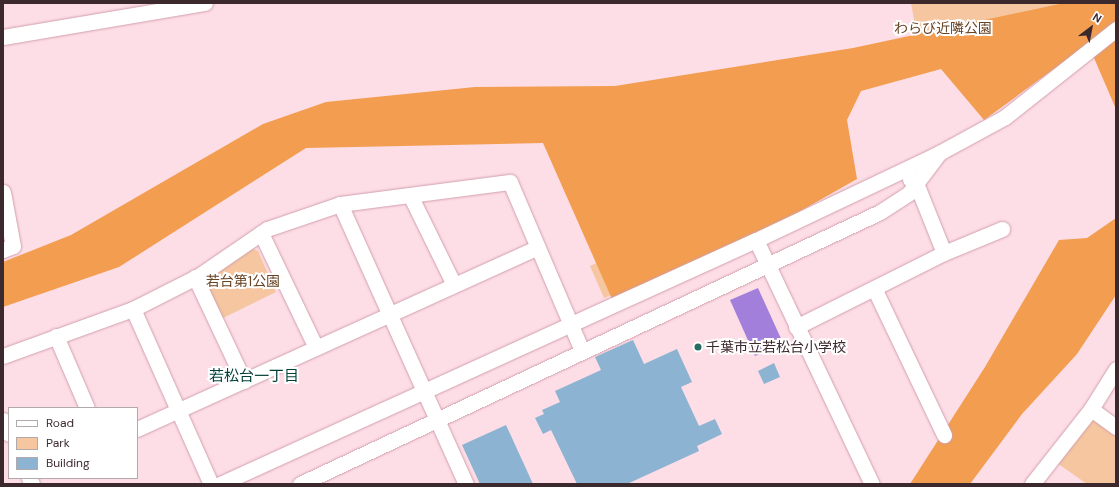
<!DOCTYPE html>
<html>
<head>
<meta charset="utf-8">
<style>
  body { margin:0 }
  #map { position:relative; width:1119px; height:487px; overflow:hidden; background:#fddde6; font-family:"DM Sans","Noto Sans JP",sans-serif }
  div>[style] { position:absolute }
  .green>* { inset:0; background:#f5c6a0 }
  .forest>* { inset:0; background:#f29d4f }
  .water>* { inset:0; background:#a37fdc }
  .building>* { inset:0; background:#8cb4d2 }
  .roads { filter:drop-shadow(0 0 1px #d19fad) drop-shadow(0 0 1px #d19fad) }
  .street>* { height:15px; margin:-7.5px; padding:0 7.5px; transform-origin:7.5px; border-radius:7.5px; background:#fff }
  .dots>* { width:11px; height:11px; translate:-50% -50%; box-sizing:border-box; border:2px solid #fff; border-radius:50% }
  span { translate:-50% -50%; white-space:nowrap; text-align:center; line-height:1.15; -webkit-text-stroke:4px #fff; paint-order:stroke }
  .park-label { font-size:14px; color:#674324 }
  .poi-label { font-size:14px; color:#3c292e }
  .left { translate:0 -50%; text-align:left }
  .neighbourhood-label { font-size:15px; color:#003e36 }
  .frame { position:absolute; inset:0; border:4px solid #3c292e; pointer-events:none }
  .legend { position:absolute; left:8px; top:407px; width:130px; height:72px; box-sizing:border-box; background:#fff; border:1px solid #b1a9ab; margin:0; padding:5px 7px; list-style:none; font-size:12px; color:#3c292e }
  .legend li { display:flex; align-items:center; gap:8px; height:20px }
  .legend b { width:20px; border:1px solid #b1a9ab }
  .north { position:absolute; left:1071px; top:8px; width:40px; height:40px; -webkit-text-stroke:3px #fff; paint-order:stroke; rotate:32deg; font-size:11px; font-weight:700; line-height:16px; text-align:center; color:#3c292e }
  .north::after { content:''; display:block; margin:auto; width:14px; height:18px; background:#3c292e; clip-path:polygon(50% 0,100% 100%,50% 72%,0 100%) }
</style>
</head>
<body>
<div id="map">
  <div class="green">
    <i style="clip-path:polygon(911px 3px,1095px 3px,921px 58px)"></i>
    <i style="clip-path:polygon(251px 248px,258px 251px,276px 292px,219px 320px,203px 285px,206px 275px)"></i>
    <i style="clip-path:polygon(614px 255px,629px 287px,604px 298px,590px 266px)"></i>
    <i style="clip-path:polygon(1090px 418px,1116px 436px,1116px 484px,1087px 484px,1057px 463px)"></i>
  </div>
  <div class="forest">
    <i style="clip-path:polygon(1064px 3px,1116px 3px,1116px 109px,1088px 44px,984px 120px,941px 69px,861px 91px,847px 120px,857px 179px,760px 234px,612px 299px,543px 143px,306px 148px,119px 267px,3px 307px,3px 262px,71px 235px,263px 124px,326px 102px,475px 87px,615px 86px,853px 48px)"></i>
    <i style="clip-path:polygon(1116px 218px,1116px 295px,1077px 354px,1022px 414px,970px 484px,910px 484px,985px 367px,1059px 240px,1087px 238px)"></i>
  </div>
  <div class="water">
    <i style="clip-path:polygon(758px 288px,783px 343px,755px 356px,730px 300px)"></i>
  </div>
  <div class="building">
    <i style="clip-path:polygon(633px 340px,644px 364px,677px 349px,692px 382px,681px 387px,699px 426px,715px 419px,722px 434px,697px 446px,699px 451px,627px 484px,577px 484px,551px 430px,543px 434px,535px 418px,544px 414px,542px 410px,560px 402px,555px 391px,601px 370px,595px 357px)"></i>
    <i style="clip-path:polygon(774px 363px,780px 377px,764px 384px,758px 371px)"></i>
    <i style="clip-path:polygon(506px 425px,533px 484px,480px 484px,462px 445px)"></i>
  </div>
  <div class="roads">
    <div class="street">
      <i style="left:3px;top:37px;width:205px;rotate:-9.6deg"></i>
      <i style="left:910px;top:179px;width:7px;rotate:34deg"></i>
      <i style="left:916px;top:183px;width:75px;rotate:68.2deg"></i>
      <i style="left:3px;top:192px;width:55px;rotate:79.5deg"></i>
      <i style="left:13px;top:246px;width:11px;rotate:158deg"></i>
      <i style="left:410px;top:195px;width:100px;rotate:63.9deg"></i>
      <i style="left:340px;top:204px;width:307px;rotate:65.8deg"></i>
      <i style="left:261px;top:233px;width:127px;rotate:64.4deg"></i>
      <i style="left:756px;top:240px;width:270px;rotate:64.6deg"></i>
      <i style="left:195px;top:277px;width:115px;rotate:64.8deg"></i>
      <i style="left:874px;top:288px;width:163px;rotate:64.5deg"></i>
      <i style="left:133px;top:309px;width:192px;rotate:66deg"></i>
      <i style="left:796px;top:327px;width:165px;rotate:-26.6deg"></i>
      <i style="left:944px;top:253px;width:63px;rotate:-22.5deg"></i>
      <i style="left:56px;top:336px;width:78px;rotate:66.7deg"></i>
      <i style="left:3px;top:356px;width:138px;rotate:-19.9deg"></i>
      <i style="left:133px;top:309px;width:75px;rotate:-26.9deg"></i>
      <i style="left:200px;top:275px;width:81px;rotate:-34.5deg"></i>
      <i style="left:267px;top:229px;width:77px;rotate:-18.9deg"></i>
      <i style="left:340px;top:204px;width:171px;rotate:-7.4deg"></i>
      <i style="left:510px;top:182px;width:184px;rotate:66.9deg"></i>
      <i style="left:1091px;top:409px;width:31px;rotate:36deg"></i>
      <i style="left:3px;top:420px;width:15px;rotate:67deg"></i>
      <i style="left:137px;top:429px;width:440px;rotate:-24.4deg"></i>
      <i style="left:29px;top:478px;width:7px;rotate:63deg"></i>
      <i style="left:220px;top:484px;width:589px;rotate:-24.48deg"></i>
      <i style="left:756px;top:240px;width:203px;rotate:-25.4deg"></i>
      <i style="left:939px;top:153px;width:75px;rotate:-28.6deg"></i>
      <i style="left:1005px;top:117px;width:142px;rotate:-38.4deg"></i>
      <i style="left:300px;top:484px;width:641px;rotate:-25.12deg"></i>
      <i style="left:880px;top:212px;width:35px;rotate:-33deg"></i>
      <i style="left:909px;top:193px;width:46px;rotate:-52.9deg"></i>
      <i style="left:1032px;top:484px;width:95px;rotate:-51.8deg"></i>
      <i style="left:1091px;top:409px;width:47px;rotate:-58deg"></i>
    </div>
  </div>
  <div class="dots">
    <i style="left:698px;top:347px;background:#276d61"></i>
  </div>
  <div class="park-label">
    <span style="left:943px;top:28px">わらび近隣公園</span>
    <span style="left:243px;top:281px">若台第1公園</span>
  </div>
  <div class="poi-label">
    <span class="left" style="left:706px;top:347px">千葉市立若松台小学校</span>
  </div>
  <div class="neighbourhood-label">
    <span style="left:254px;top:377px">若松台一丁目</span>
  </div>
  <div class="frame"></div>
  <ul class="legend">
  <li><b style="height:5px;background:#fff"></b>Road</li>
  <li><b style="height:11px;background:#f5c6a0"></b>Park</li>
  <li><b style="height:11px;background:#8cb4d2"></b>Building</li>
  </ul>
  <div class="north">N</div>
</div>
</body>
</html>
